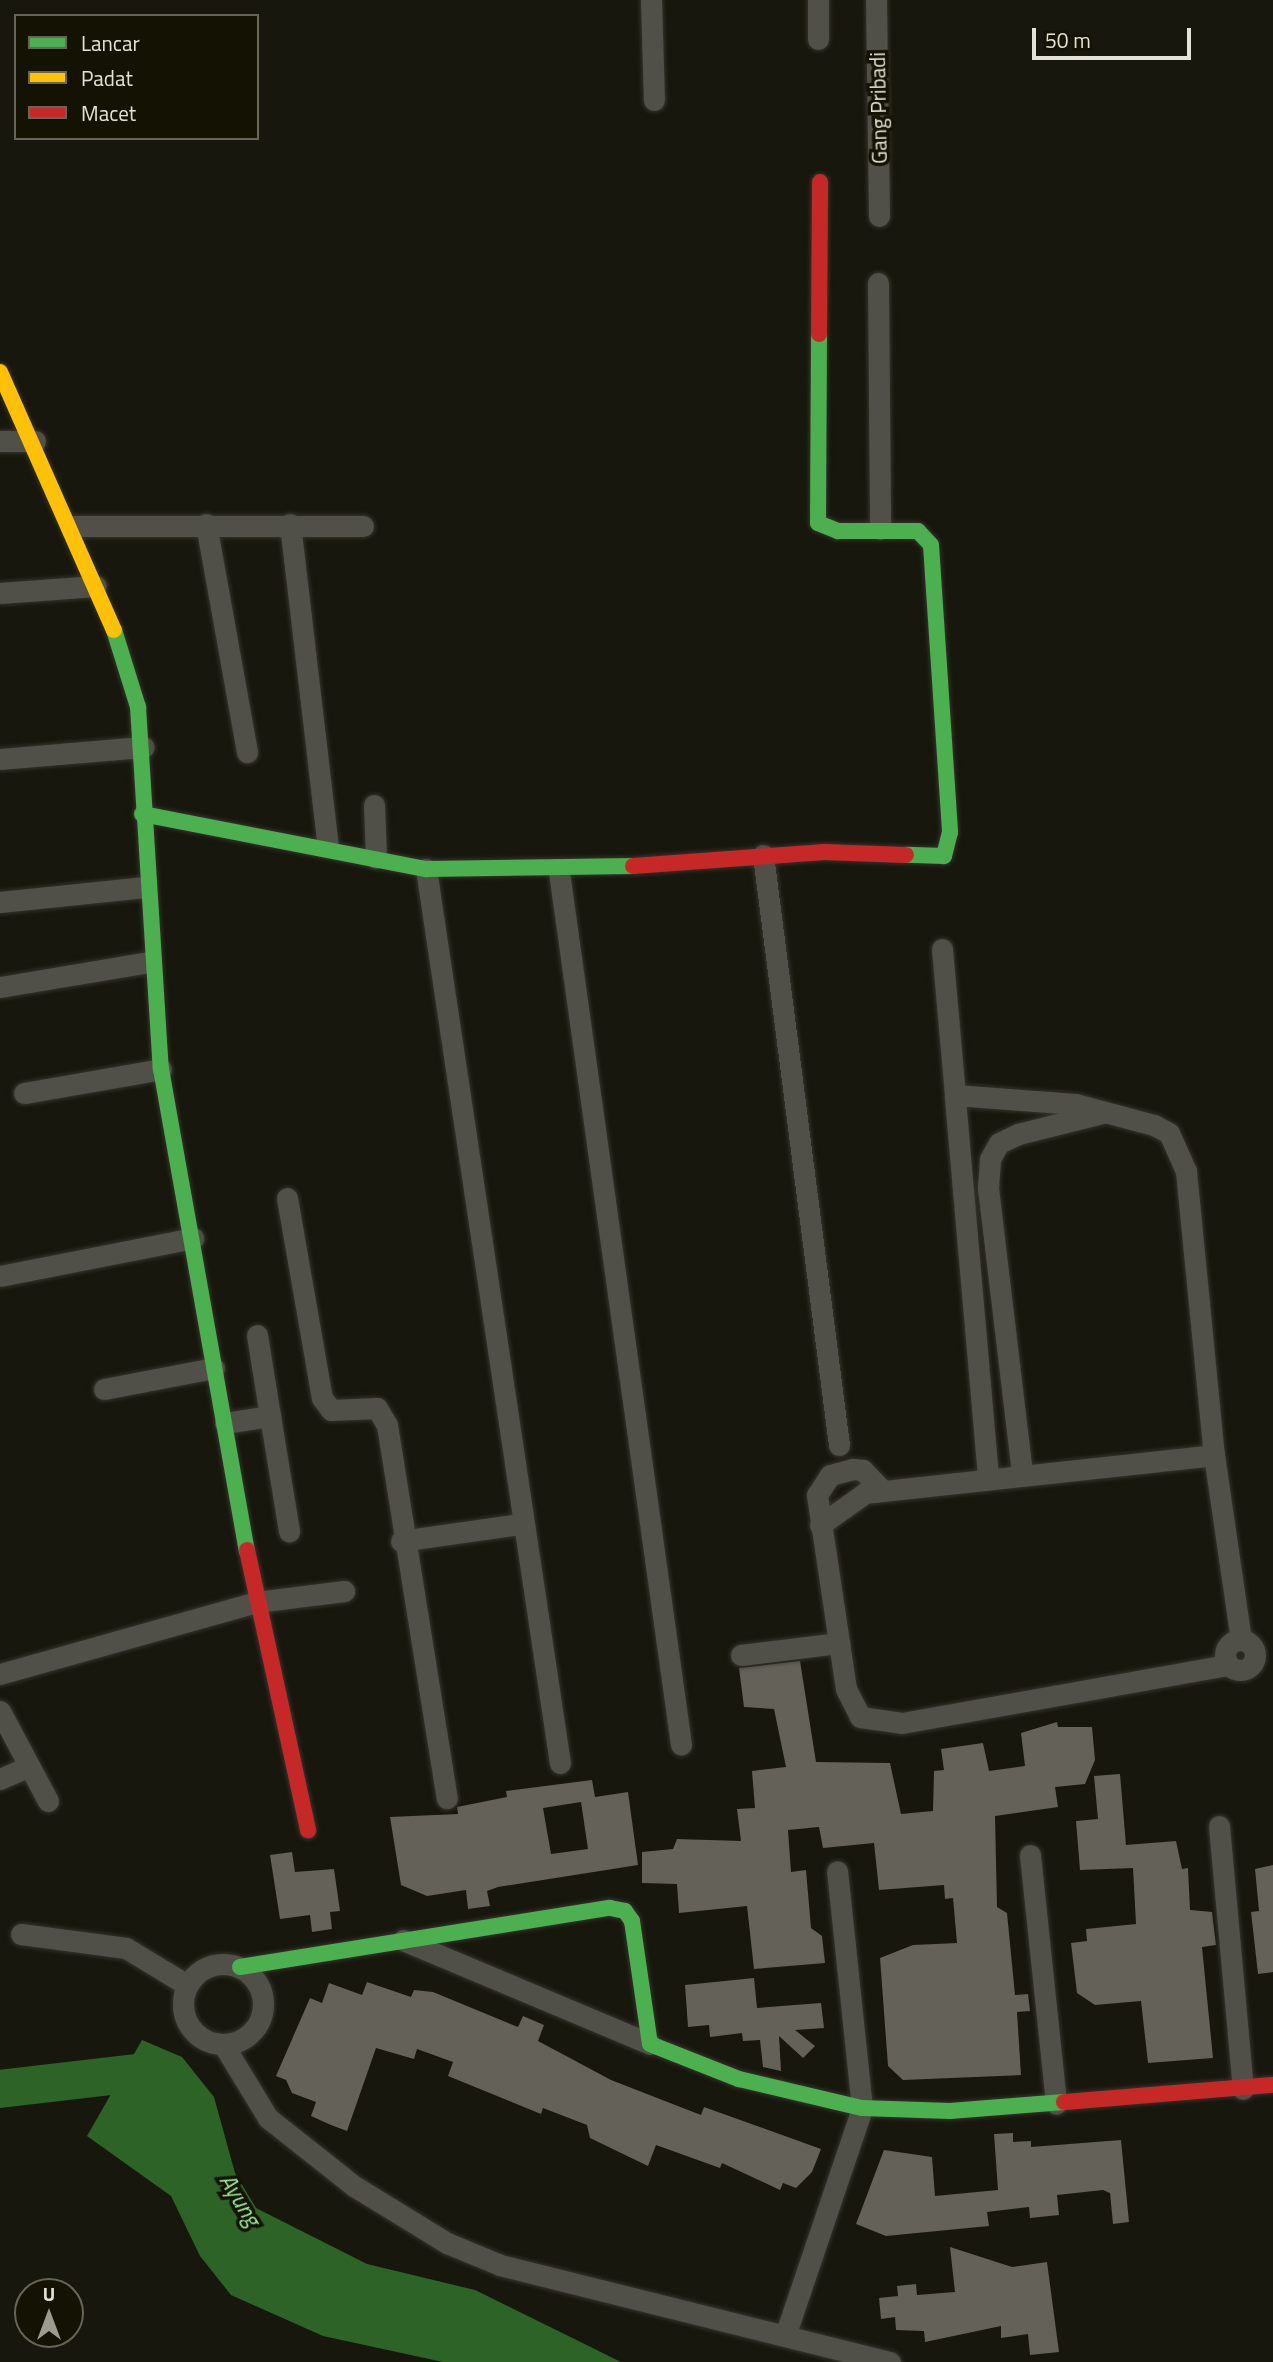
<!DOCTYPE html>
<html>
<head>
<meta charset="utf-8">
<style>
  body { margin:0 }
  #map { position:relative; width:1273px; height:2362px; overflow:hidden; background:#18170d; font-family:"Titillium Web",sans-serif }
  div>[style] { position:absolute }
  .water>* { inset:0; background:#2d6327 }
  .river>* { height:38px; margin:-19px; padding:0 19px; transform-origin:19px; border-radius:19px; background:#2d6327 }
  .building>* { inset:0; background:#636158 }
  .roads { filter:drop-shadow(0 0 2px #34332d) drop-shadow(0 0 2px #34332d) }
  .street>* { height:21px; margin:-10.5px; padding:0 10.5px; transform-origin:10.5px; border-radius:10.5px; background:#515048 }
  .street>.ring { margin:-10.5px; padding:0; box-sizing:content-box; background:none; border:21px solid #515048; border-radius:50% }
  .fast>* { height:16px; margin:-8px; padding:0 8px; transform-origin:8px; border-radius:8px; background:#4caf50 }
  .slow>* { height:16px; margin:-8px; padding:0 8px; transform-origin:8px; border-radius:8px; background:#ffc107 }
  .jam>* { height:16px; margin:-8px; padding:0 8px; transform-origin:8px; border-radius:8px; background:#c62828 }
  span { translate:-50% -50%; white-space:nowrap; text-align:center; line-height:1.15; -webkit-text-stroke:7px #141202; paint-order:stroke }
  .street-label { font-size:21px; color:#e3e2d6 }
  .water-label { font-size:23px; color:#9dee94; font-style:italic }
  .legend { position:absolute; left:14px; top:14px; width:245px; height:126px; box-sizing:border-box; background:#141202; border:2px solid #676557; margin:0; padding:9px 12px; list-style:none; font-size:21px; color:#e3e2d6 }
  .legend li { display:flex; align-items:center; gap:14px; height:35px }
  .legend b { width:35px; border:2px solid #676557 }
  .north { position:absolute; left:14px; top:2278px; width:70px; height:70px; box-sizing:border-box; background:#141202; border:2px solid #676557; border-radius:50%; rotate:0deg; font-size:19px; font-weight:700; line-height:28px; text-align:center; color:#e3e2d6 }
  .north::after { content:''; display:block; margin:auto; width:24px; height:32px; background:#9c9b90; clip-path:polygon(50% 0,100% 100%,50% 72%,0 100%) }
  .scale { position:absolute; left:1032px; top:28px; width:159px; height:32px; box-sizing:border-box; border:4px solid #e3e2d6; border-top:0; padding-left:9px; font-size:21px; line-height:24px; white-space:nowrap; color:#e3e2d6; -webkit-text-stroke:5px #141202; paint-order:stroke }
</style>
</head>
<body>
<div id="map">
  <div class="water">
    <i style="clip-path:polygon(142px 2040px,182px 2057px,214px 2097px,235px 2173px,256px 2208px,367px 2264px,475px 2290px,621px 2362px,443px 2362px,323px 2336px,231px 2295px,200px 2256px,171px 2196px,87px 2136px)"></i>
  </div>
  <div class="river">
    <i style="left:0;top:2089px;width:162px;rotate:-6.7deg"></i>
    <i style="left:161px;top:2070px;width:13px;rotate:48deg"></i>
  </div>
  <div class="building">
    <i style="clip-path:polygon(800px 1661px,816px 1762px,890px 1763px,901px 1814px,933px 1811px,934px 1771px,944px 1770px,941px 1749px,983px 1743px,989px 1771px,1025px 1766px,1021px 1733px,1057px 1722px,1058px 1727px,1092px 1727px,1095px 1760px,1085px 1784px,1055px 1787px,1058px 1807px,995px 1816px,997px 1907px,1007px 1913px,1015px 1995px,1028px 1994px,1030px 2011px,1017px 2012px,1021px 2075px,903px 2080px,888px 2066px,880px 1958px,913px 1945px,957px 1943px,953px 1898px,945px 1899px,944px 1885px,879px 1890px,874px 1843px,823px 1848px,819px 1827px,788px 1830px,791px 1872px,806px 1870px,811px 1928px,822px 1936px,825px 1963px,754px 1969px,747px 1906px,679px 1913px,677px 1884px,642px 1883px,642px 1852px,673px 1849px,677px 1839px,741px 1841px,737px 1809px,755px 1808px,752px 1771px,786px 1767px,774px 1709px,744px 1707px,739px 1668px)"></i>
    <i style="clip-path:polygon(1120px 1774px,1126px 1845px,1176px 1841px,1182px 1869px,1188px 1868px,1190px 1910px,1212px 1912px,1216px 1945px,1202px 1947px,1213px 2058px,1148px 2063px,1141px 2001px,1095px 2005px,1077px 1993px,1071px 1943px,1087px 1941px,1086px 1929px,1136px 1924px,1133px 1868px,1080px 1870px,1076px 1821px,1098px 1819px,1094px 1776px)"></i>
    <i style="clip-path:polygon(evenodd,592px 1780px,595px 1797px,628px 1792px,638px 1865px,498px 1887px,487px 1891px,490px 1906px,468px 1909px,466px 1890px,427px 1896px,401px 1885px,390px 1817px,458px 1814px,457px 1807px,507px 1797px,506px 1791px,592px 1780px,581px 1802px,588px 1849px,551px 1854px,543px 1808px,581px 1802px)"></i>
    <i style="clip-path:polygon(292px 1852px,295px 1872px,334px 1869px,340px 1911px,330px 1912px,332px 1929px,312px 1932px,310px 1915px,280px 1919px,270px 1855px)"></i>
    <i style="clip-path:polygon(1273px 1865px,1273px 1972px,1258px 1974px,1251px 1912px,1259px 1911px,1255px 1869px)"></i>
    <i style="clip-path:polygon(754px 1978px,757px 2008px,821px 2003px,824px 2028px,795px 2030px,815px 2046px,803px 2058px,779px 2036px,781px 2071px,763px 2067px,760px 2040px,743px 2041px,742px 2033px,710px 2037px,709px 2025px,688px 2027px,685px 1985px)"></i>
    <i style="clip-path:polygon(367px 1982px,411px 1997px,414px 1990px,433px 1992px,518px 2027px,523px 2016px,544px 2025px,538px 2041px,611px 2080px,701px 2115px,704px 2107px,821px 2149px,812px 2172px,796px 2188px,783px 2183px,780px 2190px,722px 2163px,720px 2168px,656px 2145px,648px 2166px,590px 2138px,587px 2125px,543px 2108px,541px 2114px,448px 2076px,453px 2062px,417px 2049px,414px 2059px,376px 2048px,347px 2131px,331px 2125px,311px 2116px,316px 2102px,292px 2093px,286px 2080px,276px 2076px,310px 1998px,322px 2003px,329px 1983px,362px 1995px)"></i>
    <i style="clip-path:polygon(1013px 2133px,1013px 2142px,1031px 2141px,1031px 2147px,1121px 2140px,1129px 2222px,1113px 2224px,1110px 2193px,1103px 2190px,1057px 2195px,1059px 2215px,1030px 2218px,1029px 2207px,987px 2212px,989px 2226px,886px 2236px,856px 2224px,884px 2150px,932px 2157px,935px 2196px,998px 2190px,994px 2134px)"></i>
    <i style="clip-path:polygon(950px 2247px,1012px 2267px,1047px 2262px,1059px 2352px,1030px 2355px,1028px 2334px,1001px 2338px,1001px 2326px,925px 2342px,924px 2331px,896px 2330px,895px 2317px,881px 2319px,879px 2298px,898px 2296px,897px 2286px,916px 2284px,917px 2295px,955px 2292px)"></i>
  </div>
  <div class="roads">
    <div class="street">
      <i style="left:651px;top:0;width:100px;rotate:88.3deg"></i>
      <i style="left:876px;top:0;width:216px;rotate:89.2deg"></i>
      <i style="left:818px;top:39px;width:39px;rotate:-90deg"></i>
      <i style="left:878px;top:283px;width:246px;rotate:89.5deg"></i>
      <i style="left:0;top:441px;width:35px"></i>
      <i style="left:206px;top:524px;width:232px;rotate:79.8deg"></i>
      <i style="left:290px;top:524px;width:324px;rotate:83.3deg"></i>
      <i style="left:72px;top:526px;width:291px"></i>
      <i style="left:0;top:593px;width:96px;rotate:-4.2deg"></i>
      <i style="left:0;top:759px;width:144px;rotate:-4.8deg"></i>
      <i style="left:374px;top:805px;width:53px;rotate:87.8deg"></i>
      <i style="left:763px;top:855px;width:595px;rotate:82.66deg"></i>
      <i style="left:426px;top:869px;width:904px;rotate:81.48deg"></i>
      <i style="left:559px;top:872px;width:881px;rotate:82.04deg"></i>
      <i style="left:0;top:902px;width:146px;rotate:-5.9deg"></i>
      <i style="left:942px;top:949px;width:147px;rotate:84.9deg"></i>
      <i style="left:0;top:987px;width:152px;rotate:-9.5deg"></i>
      <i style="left:24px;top:1093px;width:139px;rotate:-9.9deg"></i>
      <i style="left:287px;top:1198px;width:203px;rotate:80.1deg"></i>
      <i style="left:322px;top:1398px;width:15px;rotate:53deg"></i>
      <i style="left:331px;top:1410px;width:46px;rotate:-2.5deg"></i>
      <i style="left:377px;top:1408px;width:20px;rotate:60deg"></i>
      <i style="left:387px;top:1425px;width:378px;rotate:80.9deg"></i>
      <i style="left:0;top:1276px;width:197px;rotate:-11.1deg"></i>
      <i style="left:104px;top:1389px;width:112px;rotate:-10.8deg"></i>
      <i style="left:270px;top:1416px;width:117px;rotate:80.6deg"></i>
      <i style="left:225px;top:1423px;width:46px;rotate:-8.8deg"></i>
      <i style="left:270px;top:1416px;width:82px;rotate:-99.1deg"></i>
      <i style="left:1022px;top:1473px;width:287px;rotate:-96.8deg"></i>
      <i style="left:988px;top:1188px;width:29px;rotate:-86deg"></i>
      <i style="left:990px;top:1159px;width:18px;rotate:-61deg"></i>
      <i style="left:999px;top:1143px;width:21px;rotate:-25deg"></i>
      <i style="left:1018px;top:1134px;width:87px;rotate:-14deg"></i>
      <i style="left:988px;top:1476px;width:382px;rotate:-95deg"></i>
      <i style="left:955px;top:1095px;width:120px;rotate:4.3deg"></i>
      <i style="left:1075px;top:1104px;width:82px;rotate:14.9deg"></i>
      <i style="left:1154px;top:1125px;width:17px;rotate:28deg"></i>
      <i style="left:1169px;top:1133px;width:42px;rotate:65.9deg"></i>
      <i style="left:1186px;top:1171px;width:285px;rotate:84.4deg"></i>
      <i style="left:1214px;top:1455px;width:187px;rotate:81.7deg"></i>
      <i style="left:882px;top:1490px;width:28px;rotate:-134deg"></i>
      <i style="left:863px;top:1470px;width:10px;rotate:-174deg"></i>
      <i style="left:853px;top:1469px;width:24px;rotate:165deg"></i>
      <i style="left:830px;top:1475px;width:24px;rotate:123deg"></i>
      <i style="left:817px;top:1495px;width:196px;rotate:81.5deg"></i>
      <i style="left:846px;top:1689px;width:31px;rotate:63deg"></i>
      <i style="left:860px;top:1717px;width:42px;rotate:8.1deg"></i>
      <i style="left:902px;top:1723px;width:331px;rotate:-10.1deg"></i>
      <i style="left:820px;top:1525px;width:55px;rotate:-35.4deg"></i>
      <i style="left:865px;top:1493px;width:351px;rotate:-6.2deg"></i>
      <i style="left:401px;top:1541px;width:121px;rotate:-8.1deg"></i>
      <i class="ring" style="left:1225px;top:1640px;width:9px;height:9px"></i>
      <i style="left:741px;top:1655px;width:99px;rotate:-7deg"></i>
      <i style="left:0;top:1674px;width:266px;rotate:-15.7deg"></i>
      <i style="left:256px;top:1602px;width:89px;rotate:-7.1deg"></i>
      <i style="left:0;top:1711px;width:102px;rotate:61.9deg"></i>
      <i style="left:0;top:1779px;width:30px;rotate:-24deg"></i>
      <i style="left:1219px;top:1826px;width:264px;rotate:84.8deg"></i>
      <i style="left:1030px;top:1855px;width:250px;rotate:84deg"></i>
      <i style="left:21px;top:1934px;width:106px;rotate:7.6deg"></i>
      <i style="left:126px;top:1948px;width:71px;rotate:31.2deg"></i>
      <i style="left:403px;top:1940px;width:268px;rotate:22.8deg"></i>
      <i class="ring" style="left:183px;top:1964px;width:59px;height:59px"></i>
      <i style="left:223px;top:2044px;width:87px;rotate:58.7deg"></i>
      <i style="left:268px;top:2118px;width:110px;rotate:38.3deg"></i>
      <i style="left:354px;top:2186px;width:109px;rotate:31.5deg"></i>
      <i style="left:447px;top:2243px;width:57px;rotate:22.5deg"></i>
      <i style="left:500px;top:2265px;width:402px;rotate:14deg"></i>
      <i style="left:786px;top:2333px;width:237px;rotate:-71.3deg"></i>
      <i style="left:862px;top:2108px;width:238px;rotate:-96deg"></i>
    </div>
    <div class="fast">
      <i style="left:819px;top:334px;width:189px;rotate:90.3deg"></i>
      <i style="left:818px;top:523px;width:22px;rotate:22deg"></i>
      <i style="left:838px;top:531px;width:80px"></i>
      <i style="left:918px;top:531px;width:19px;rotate:47deg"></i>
      <i style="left:931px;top:545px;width:288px;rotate:86.2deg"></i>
      <i style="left:950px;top:832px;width:25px;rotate:104deg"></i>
      <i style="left:944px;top:856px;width:38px;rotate:-178deg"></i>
      <i style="left:114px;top:630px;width:81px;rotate:72.7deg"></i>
      <i style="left:138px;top:707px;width:363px;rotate:86.4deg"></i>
      <i style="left:161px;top:1069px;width:489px;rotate:79.9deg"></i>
      <i style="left:142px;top:814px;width:289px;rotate:11deg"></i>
      <i style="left:426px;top:869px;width:207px;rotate:-0.8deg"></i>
      <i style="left:240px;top:1967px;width:375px;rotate:-9.1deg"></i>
      <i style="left:610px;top:1908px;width:15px;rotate:11deg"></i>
      <i style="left:625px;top:1911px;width:12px;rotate:55deg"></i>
      <i style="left:632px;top:1921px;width:124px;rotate:81.7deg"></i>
      <i style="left:650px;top:2044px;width:96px;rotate:21.5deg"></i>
      <i style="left:739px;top:2079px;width:126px;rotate:13.3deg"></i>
      <i style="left:862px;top:2108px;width:88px;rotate:2deg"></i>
      <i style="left:950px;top:2111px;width:114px;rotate:-4.5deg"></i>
    </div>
    <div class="slow">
      <i style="left:0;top:372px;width:282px;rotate:66.2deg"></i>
    </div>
    <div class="jam">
      <i style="left:819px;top:334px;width:152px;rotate:-89.6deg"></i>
      <i style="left:633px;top:866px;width:192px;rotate:-4.2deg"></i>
      <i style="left:824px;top:852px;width:82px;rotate:2.1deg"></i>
      <i style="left:247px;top:1550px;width:287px;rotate:77.7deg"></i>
      <i style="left:1064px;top:2102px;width:210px;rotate:-4.7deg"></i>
    </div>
  </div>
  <div class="street-label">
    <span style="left:878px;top:108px;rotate:-91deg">Gang Pribadi</span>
  </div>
  <div class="water-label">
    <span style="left:240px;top:2200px;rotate:59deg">Ayung</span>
  </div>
  <ul class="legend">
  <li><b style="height:9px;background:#4caf50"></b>Lancar</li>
  <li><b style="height:9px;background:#ffc107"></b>Padat</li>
  <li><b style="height:9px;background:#c62828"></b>Macet</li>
  </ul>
  <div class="north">U</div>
  <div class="scale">50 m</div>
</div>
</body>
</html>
